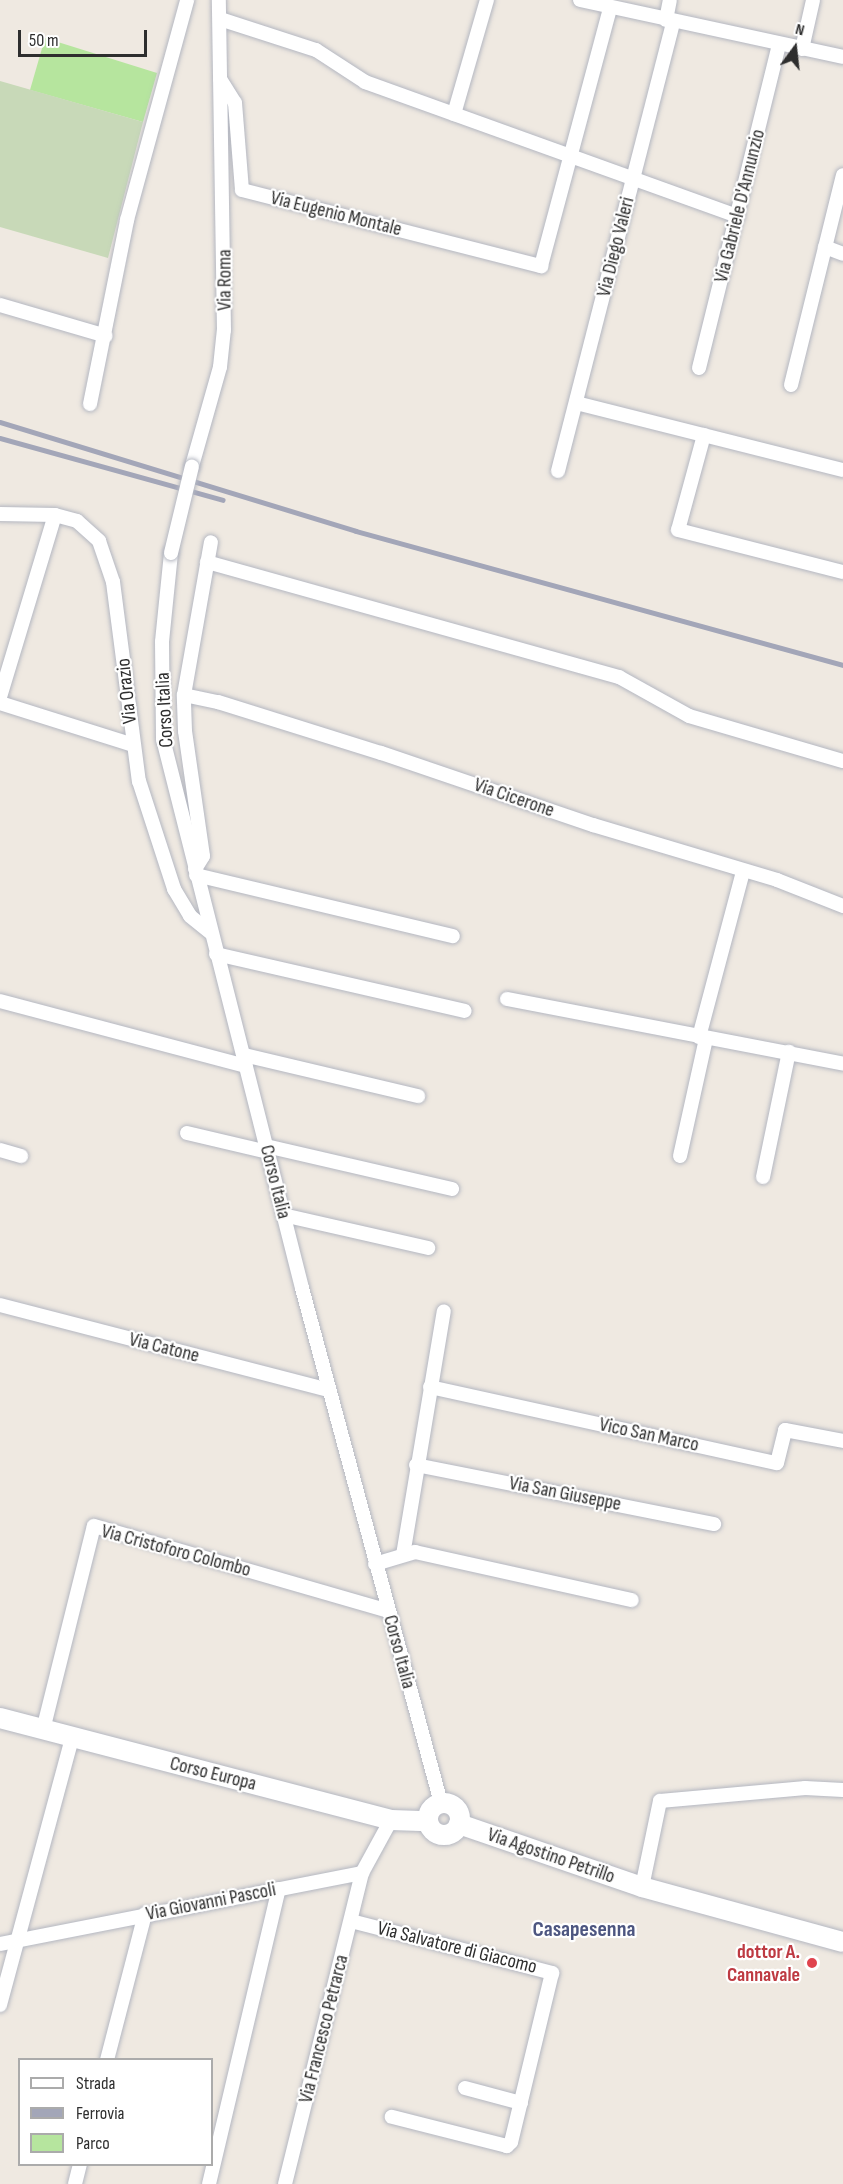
<!DOCTYPE html>
<html>
<head>
<meta charset="utf-8">
<style>
  body { margin:0 }
  #map { position:relative; width:843px; height:2184px; overflow:hidden; background:#efe9e1; font-family:"Sofia Sans Condensed",sans-serif }
  div>[style] { position:absolute }
  .green>* { inset:0; background:#b6e59e }
  .cemetery>* { inset:0; background:#c8d9b8 }
  .roads { filter:drop-shadow(0 0 2px #b4b7c1) drop-shadow(0 0 2px #b4b7c1) }
  .street>* { height:14px; margin:-7px; padding:0 7px; transform-origin:7px; border-radius:7px; background:#fff }
  .secondary>* { height:20px; margin:-10px; padding:0 10px; transform-origin:10px; border-radius:10px; background:#fff }
  .secondary>.ring { margin:-10px; padding:0; box-sizing:content-box; background:none; border:20px solid #fff; border-radius:50% }
  .rail>* { height:4.5px; margin:-2.25px; padding:0 2.25px; transform-origin:2.25px; border-radius:2.25px; background:#a3a6b8 }
  .bridges { filter:drop-shadow(0 0 2px #b4b7c1) drop-shadow(0 0 2px #b4b7c1) }
  .street-bridge>* { height:14px; margin:-7px; padding:0 7px; transform-origin:7px; border-radius:7px; background:#fff }
  .dots>* { width:16px; height:16px; translate:-50% -50%; box-sizing:border-box; border:3px solid #fff; border-radius:50% }
  span { translate:-50% -50%; white-space:nowrap; text-align:center; line-height:1.15; -webkit-text-stroke:4.5px #fff; paint-order:stroke }
  .street-label { font-size:20px; color:#2e2e2e }
  .health-label { font-size:20px; color:#be3a42; font-weight:700 }
  .right { translate:-100% -50%; text-align:right }
  .quarter-label { font-size:22px; color:#4d5680; font-weight:700 }
  .legend { position:absolute; left:18px; top:2058px; width:195px; height:108px; box-sizing:border-box; background:#fff; border:2px solid #ababab; margin:0; padding:8px 10px; list-style:none; font-size:18px; color:#2e2e2e }
  .legend li { display:flex; align-items:center; gap:12px; height:30px }
  .legend b { width:30px; border:2px solid #ababab }
  .north { position:absolute; left:765px; top:18px; width:60px; height:60px; -webkit-text-stroke:4px #fff; paint-order:stroke; rotate:15deg; font-size:16px; font-weight:700; line-height:24px; text-align:center; color:#2e2e2e }
  .north::after { content:''; display:block; margin:auto; width:21px; height:27px; background:#2e2e2e; clip-path:polygon(50% 0,100% 100%,50% 72%,0 100%) }
  .scale { position:absolute; left:18px; top:30px; width:129px; height:27px; box-sizing:border-box; border:3px solid #2e2e2e; border-top:0; padding-left:8px; font-size:18px; line-height:21px; white-space:nowrap; color:#2e2e2e; -webkit-text-stroke:4px #fff; paint-order:stroke }
</style>
</head>
<body>
<div id="map">
  <div class="green">
    <i style="clip-path:polygon(45px 38px,157px 73px,143px 122px,30px 90px)"></i>
  </div>
  <div class="cemetery">
    <i style="clip-path:polygon(0 81px,143px 122px,108px 258px,0 227px)"></i>
  </div>
  <div class="roads">
    <div class="street">
      <i style="left:580px;top:0;width:269px;rotate:12.2deg"></i>
      <i style="left:220px;top:19px;width:101px;rotate:17.9deg"></i>
      <i style="left:316px;top:50px;width:59px;rotate:33.1deg"></i>
      <i style="left:365px;top:82px;width:396px;rotate:19.8deg"></i>
      <i style="left:666px;top:20px;width:20px;rotate:-79deg"></i>
      <i style="left:802px;top:49px;width:50px;rotate:-77.3deg"></i>
      <i style="left:220px;top:79px;width:28px;rotate:58deg"></i>
      <i style="left:235px;top:103px;width:87px;rotate:85.4deg"></i>
      <i style="left:242px;top:190px;width:309px;rotate:14.3deg"></i>
      <i style="left:541px;top:266px;width:267px;rotate:-75deg"></i>
      <i style="left:454px;top:114px;width:119px;rotate:-73.9deg"></i>
      <i style="left:825px;top:247px;width:19px;rotate:21deg"></i>
      <i style="left:0;top:305px;width:110px;rotate:16.3deg"></i>
      <i style="left:699px;top:368px;width:334px;rotate:-76.1deg"></i>
      <i style="left:791px;top:385px;width:216px;rotate:-76.1deg"></i>
      <i style="left:576px;top:403px;width:275px;rotate:14.1deg"></i>
      <i style="left:90px;top:404px;width:188px;rotate:-78.6deg"></i>
      <i style="left:127px;top:220px;width:228px;rotate:-74.7deg"></i>
      <i style="left:704px;top:435px;width:98px;rotate:105.3deg"></i>
      <i style="left:678px;top:530px;width:170px;rotate:14.3deg"></i>
      <i style="left:192px;top:466px;width:103px;rotate:-74.2deg"></i>
      <i style="left:220px;top:367px;width:37px;rotate:-84deg"></i>
      <i style="left:224px;top:330px;width:330px;rotate:-90.9deg"></i>
      <i style="left:558px;top:471px;width:463px;rotate:-75.6deg"></i>
      <i style="left:0;top:514px;width:55px;rotate:1deg"></i>
      <i style="left:55px;top:515px;width:23px;rotate:15deg"></i>
      <i style="left:77px;top:521px;width:30px;rotate:42deg"></i>
      <i style="left:99px;top:541px;width:43px;rotate:71.1deg"></i>
      <i style="left:113px;top:582px;width:201px;rotate:82.6deg"></i>
      <i style="left:139px;top:781px;width:114px;rotate:72deg"></i>
      <i style="left:174px;top:889px;width:31px;rotate:59deg"></i>
      <i style="left:190px;top:916px;width:26px;rotate:39deg"></i>
      <i style="left:171px;top:553px;width:89px;rotate:95.8deg"></i>
      <i style="left:162px;top:642px;width:97px;rotate:89.4deg"></i>
      <i style="left:163px;top:739px;width:566px;rotate:75.79deg"></i>
      <i style="left:302px;top:1288px;width:533px;rotate:74.9deg"></i>
      <i style="left:207px;top:562px;width:428px;rotate:15.6deg"></i>
      <i style="left:619px;top:677px;width:80px;rotate:29.1deg"></i>
      <i style="left:689px;top:716px;width:160px;rotate:16.3deg"></i>
      <i style="left:184px;top:695px;width:35px;rotate:12deg"></i>
      <i style="left:218px;top:702px;width:171px;rotate:17.4deg"></i>
      <i style="left:381px;top:753px;width:224px;rotate:18.8deg"></i>
      <i style="left:593px;top:825px;width:192px;rotate:16.6deg"></i>
      <i style="left:777px;top:880px;width:71px;rotate:21.5deg"></i>
      <i style="left:0;top:697px;width:190px;rotate:-73.2deg"></i>
      <i style="left:0;top:703px;width:139px;rotate:17.5deg"></i>
      <i style="left:195px;top:869px;width:15px;rotate:-58deg"></i>
      <i style="left:203px;top:856px;width:126px;rotate:-98.2deg"></i>
      <i style="left:185px;top:731px;width:36px;rotate:-92deg"></i>
      <i style="left:184px;top:695px;width:155px;rotate:-80deg"></i>
      <i style="left:196px;top:875px;width:264px;rotate:13.4deg"></i>
      <i style="left:216px;top:954px;width:255px;rotate:12.9deg"></i>
      <i style="left:507px;top:999px;width:342px;rotate:10.9deg"></i>
      <i style="left:0;top:1001px;width:254px;rotate:14.8deg"></i>
      <i style="left:699px;top:1037px;width:171px;rotate:-75.1deg"></i>
      <i style="left:244px;top:1055px;width:179px;rotate:13.3deg"></i>
      <i style="left:187px;top:1133px;width:83px;rotate:13.2deg"></i>
      <i style="left:266px;top:1146px;width:191px;rotate:13deg"></i>
      <i style="left:0;top:1150px;width:22px;rotate:16deg"></i>
      <i style="left:680px;top:1156px;width:120px;rotate:-77.5deg"></i>
      <i style="left:763px;top:1177px;width:128px;rotate:-78.3deg"></i>
      <i style="left:283px;top:1215px;width:149px;rotate:12.8deg"></i>
      <i style="left:0;top:1305px;width:340px;rotate:14.5deg"></i>
      <i style="left:430px;top:1387px;width:355px;rotate:12.4deg"></i>
      <i style="left:777px;top:1463px;width:34px;rotate:-76deg"></i>
      <i style="left:785px;top:1430px;width:59px;rotate:10.7deg"></i>
      <i style="left:416px;top:1465px;width:304px;rotate:11.2deg"></i>
      <i style="left:403px;top:1555px;width:247px;rotate:-80.5deg"></i>
      <i style="left:375px;top:1564px;width:42px;rotate:-16.7deg"></i>
      <i style="left:415px;top:1552px;width:222px;rotate:12.5deg"></i>
      <i style="left:43px;top:1730px;width:210px;rotate:-76deg"></i>
      <i style="left:94px;top:1526px;width:306px;rotate:16.1deg"></i>
      <i style="left:642px;top:1887px;width:88px;rotate:-78.2deg"></i>
      <i style="left:660px;top:1801px;width:146px;rotate:-5.1deg"></i>
      <i style="left:805px;top:1788px;width:38px;rotate:3deg"></i>
      <i style="left:351px;top:1921px;width:208px;rotate:14.5deg"></i>
      <i style="left:552px;top:1973px;width:174px;rotate:103.6deg"></i>
      <i style="left:511px;top:2142px;width:6px;rotate:135deg"></i>
      <i style="left:507px;top:2146px;width:119px;rotate:-165.8deg"></i>
      <i style="left:0;top:1944px;width:369px;rotate:-11.1deg"></i>
      <i style="left:362px;top:1873px;width:60px;rotate:-61.3deg"></i>
      <i style="left:0;top:2005px;width:277px;rotate:-74.9deg"></i>
      <i style="left:107px;top:2060px;width:151px;rotate:-75.4deg"></i>
      <i style="left:465px;top:2088px;width:58px;rotate:15deg"></i>
      <i style="left:75px;top:2184px;width:21px;rotate:-76deg"></i>
      <i style="left:209px;top:2184px;width:303px;rotate:-76.7deg"></i>
      <i style="left:285px;top:2184px;width:320px;rotate:-76.1deg"></i>
    </div>
    <div class="secondary">
      <i style="left:0;top:1718px;width:404px;rotate:14.6deg"></i>
      <i style="left:391px;top:1820px;width:37px;rotate:2deg"></i>
      <i class="ring" style="left:428px;top:1803px;width:12px;height:12px"></i>
      <i style="left:459px;top:1824px;width:194px;rotate:19deg"></i>
      <i style="left:642px;top:1887px;width:208px;rotate:15.3deg"></i>
    </div>
  </div>
  <div class="rail">
    <i style="left:0;top:422px;width:372px;rotate:17deg"></i>
    <i style="left:356px;top:531px;width:505px;rotate:15.38deg"></i>
    <i style="left:0;top:438px;width:231px;rotate:15.5deg"></i>
  </div>
  <div class="bridges">
    <div class="street-bridge">
      <i style="left:171px;top:553px;width:89px;rotate:-76.4deg"></i>
    </div>
  </div>
  <div class="dots">
    <i style="left:812px;top:1963px;background:#e0444e"></i>
  </div>
  <div class="street-label">
    <span style="left:740px;top:206px;rotate:-76deg">Via Gabriele D'Annunzio</span>
    <span style="left:336px;top:214px;rotate:14deg">Via Eugenio Montale</span>
    <span style="left:616px;top:247px;rotate:-76deg">Via Diego Valeri</span>
    <span style="left:225px;top:280px;rotate:-90deg">Via Roma</span>
    <span style="left:127px;top:691px;rotate:-96deg">Via Orazio</span>
    <span style="left:165px;top:710px;rotate:-93deg">Corso Italia</span>
    <span style="left:514px;top:798px;rotate:19deg">Via Cicerone</span>
    <span style="left:275px;top:1182px;rotate:76deg">Corso Italia</span>
    <span style="left:164px;top:1348px;rotate:14deg">Via Catone</span>
    <span style="left:649px;top:1435px;rotate:12deg">Vico San Marco</span>
    <span style="left:565px;top:1494px;rotate:11deg">Via San Giuseppe</span>
    <span style="left:176px;top:1551px;rotate:15deg">Via Cristoforo Colombo</span>
    <span style="left:399px;top:1652px;rotate:75deg">Corso Italia</span>
    <span style="left:213px;top:1774px;rotate:14deg">Corso Europa</span>
    <span style="left:551px;top:1856px;rotate:19deg">Via Agostino Petrillo</span>
    <span style="left:211px;top:1902px;rotate:-11deg">Via Giovanni Pascoli</span>
    <span style="left:457px;top:1948px;rotate:14deg">Via Salvatore di Giacomo</span>
    <span style="left:324px;top:2029px;rotate:-76deg">Via Francesco Petrarca</span>
  </div>
  <div class="health-label">
    <span class="right" style="left:800px;top:1964px">dottor A.<br>Cannavale</span>
  </div>
  <div class="quarter-label">
    <span style="left:584px;top:1930px">Casapesenna</span>
  </div>
  <ul class="legend">
  <li><b style="height:8px;background:#fff"></b>Strada</li>
  <li><b style="height:8px;background:#a3a6b8"></b>Ferrovia</li>
  <li><b style="height:16px;background:#b6e59e"></b>Parco</li>
  </ul>
  <div class="north">N</div>
  <div class="scale">50 m</div>
</div>
</body>
</html>
